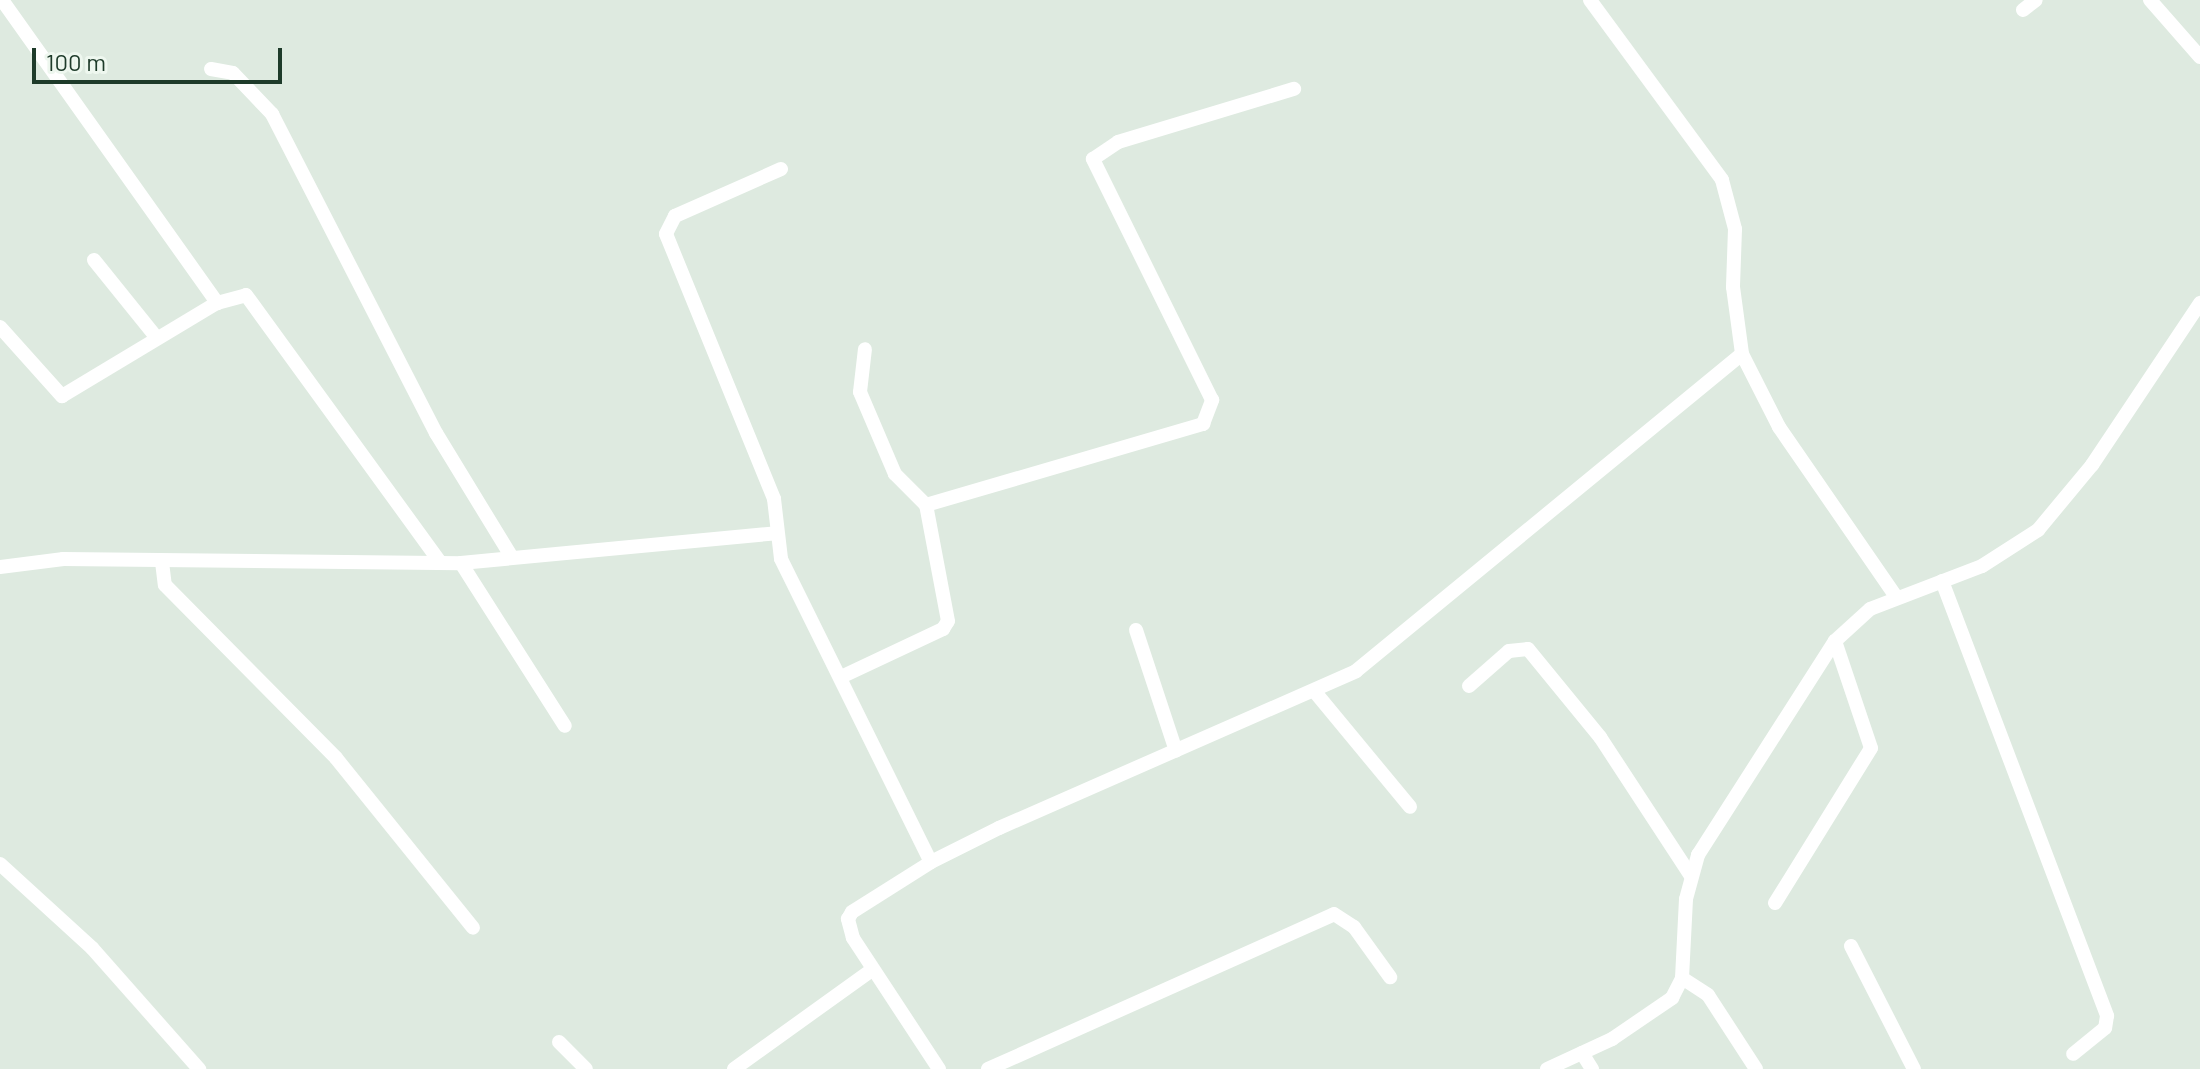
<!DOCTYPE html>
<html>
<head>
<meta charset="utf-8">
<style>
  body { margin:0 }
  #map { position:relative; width:2200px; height:1069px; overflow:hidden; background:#deeae0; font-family:Barlow,sans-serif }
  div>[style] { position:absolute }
  .street>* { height:14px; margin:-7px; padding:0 7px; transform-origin:7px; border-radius:7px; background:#fff }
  span { translate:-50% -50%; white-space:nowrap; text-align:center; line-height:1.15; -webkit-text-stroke:8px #eef7ef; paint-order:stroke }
  .scale { position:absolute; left:32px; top:48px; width:250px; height:36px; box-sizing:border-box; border:4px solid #1e3b2a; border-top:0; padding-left:10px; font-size:24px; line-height:28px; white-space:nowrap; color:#1e3b2a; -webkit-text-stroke:6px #eef7ef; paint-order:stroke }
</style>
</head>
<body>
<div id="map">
  <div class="street">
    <i style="left:2px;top:0;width:372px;rotate:54.6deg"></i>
    <i style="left:1590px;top:0;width:223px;rotate:53.7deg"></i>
    <i style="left:1722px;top:180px;width:51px;rotate:75.1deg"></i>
    <i style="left:1735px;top:229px;width:58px;rotate:92deg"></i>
    <i style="left:1733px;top:287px;width:68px;rotate:82.3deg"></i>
    <i style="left:1742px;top:354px;width:82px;rotate:63.1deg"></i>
    <i style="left:1779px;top:427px;width:204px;rotate:55.4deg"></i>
    <i style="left:2150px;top:0;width:76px;rotate:48.7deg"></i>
    <i style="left:2023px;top:10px;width:16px;rotate:-38deg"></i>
    <i style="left:211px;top:69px;width:22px;rotate:10deg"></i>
    <i style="left:233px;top:73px;width:57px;rotate:46.4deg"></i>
    <i style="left:272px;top:114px;width:359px;rotate:62.8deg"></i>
    <i style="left:436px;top:433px;width:144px;rotate:58.6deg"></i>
    <i style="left:781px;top:169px;width:116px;rotate:156.1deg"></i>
    <i style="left:675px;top:216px;width:20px;rotate:117deg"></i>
    <i style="left:666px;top:234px;width:286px;rotate:67.8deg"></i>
    <i style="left:774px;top:499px;width:60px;rotate:83.3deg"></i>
    <i style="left:781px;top:559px;width:338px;rotate:63.7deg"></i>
    <i style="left:94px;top:260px;width:100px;rotate:51.1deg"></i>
    <i style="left:0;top:327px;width:93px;rotate:48.1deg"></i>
    <i style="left:62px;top:396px;width:181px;rotate:-31deg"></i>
    <i style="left:217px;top:303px;width:30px;rotate:-15deg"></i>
    <i style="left:246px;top:295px;width:331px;rotate:54deg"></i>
    <i style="left:926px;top:505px;width:289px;rotate:-16.3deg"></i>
    <i style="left:1203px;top:424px;width:26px;rotate:-69deg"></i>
    <i style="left:1212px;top:400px;width:269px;rotate:-116.3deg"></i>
    <i style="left:1093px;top:159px;width:30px;rotate:-34deg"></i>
    <i style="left:1118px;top:142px;width:184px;rotate:-16.8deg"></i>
    <i style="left:162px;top:562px;width:23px;rotate:83deg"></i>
    <i style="left:165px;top:585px;width:243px;rotate:45.3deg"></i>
    <i style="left:336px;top:758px;width:218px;rotate:51.1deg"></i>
    <i style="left:461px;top:563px;width:193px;rotate:57.5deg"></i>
    <i style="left:0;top:567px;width:64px;rotate:-7.2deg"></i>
    <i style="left:63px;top:559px;width:398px;rotate:0.6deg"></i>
    <i style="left:461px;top:563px;width:317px;rotate:-5.4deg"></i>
    <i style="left:1942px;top:581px;width:465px;rotate:69.2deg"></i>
    <i style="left:2107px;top:1016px;width:12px;rotate:99deg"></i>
    <i style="left:2105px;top:1028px;width:41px;rotate:140.9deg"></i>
    <i style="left:1136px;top:630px;width:127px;rotate:71.7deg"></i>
    <i style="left:841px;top:677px;width:113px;rotate:-25.2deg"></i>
    <i style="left:943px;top:629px;width:9px;rotate:-58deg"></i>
    <i style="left:948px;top:621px;width:118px;rotate:-100.7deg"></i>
    <i style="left:926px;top:505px;width:44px;rotate:-135deg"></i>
    <i style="left:895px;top:474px;width:89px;rotate:-113.1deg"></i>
    <i style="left:860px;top:392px;width:43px;rotate:-83.4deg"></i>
    <i style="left:1469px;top:686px;width:53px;rotate:-41.2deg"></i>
    <i style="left:1509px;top:651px;width:19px;rotate:-6deg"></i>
    <i style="left:1528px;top:649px;width:114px;rotate:50.7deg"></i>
    <i style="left:1600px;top:737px;width:166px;rotate:56.8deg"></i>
    <i style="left:1315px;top:692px;width:149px;rotate:50.4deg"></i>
    <i style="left:0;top:864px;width:125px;rotate:42.4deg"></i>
    <i style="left:92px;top:948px;width:162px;rotate:48.5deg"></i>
    <i style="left:1775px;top:903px;width:182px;rotate:-58.2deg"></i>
    <i style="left:1871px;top:748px;width:113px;rotate:-108.6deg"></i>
    <i style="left:1851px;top:946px;width:138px;rotate:62.9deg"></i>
    <i style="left:1682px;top:978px;width:31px;rotate:33deg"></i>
    <i style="left:1708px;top:995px;width:88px;rotate:57deg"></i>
    <i style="left:559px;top:1042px;width:38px;rotate:45deg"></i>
    <i style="left:1582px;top:1053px;width:19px;rotate:58deg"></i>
    <i style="left:734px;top:1069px;width:171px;rotate:-35.7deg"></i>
    <i style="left:939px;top:1069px;width:157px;rotate:-123.3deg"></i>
    <i style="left:853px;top:938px;width:20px;rotate:-105deg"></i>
    <i style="left:848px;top:919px;width:8px;rotate:-60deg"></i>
    <i style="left:852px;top:912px;width:93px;rotate:-32.3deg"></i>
    <i style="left:931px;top:862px;width:76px;rotate:-26.6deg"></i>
    <i style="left:999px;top:828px;width:390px;rotate:-23.7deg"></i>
    <i style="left:1356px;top:671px;width:499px;rotate:-39.4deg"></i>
    <i style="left:988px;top:1069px;width:379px;rotate:-24.1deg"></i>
    <i style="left:1334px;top:914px;width:24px;rotate:33deg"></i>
    <i style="left:1354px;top:927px;width:62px;rotate:54.2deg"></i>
    <i style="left:1547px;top:1069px;width:72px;rotate:-24.8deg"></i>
    <i style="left:1612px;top:1039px;width:73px;rotate:-34.3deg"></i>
    <i style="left:1672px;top:998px;width:22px;rotate:-63deg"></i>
    <i style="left:1682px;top:978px;width:79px;rotate:-87.1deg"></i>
    <i style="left:1686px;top:899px;width:46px;rotate:-74.7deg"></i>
    <i style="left:1698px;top:855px;width:254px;rotate:-57.4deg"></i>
    <i style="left:1835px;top:641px;width:47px;rotate:-42.4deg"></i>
    <i style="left:1870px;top:609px;width:120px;rotate:-21deg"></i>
    <i style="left:1982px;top:566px;width:67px;rotate:-32.7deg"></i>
    <i style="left:2038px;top:530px;width:85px;rotate:-50.3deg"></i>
    <i style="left:2092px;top:465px;width:195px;rotate:-56.3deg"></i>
  </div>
  <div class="scale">100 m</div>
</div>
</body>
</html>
